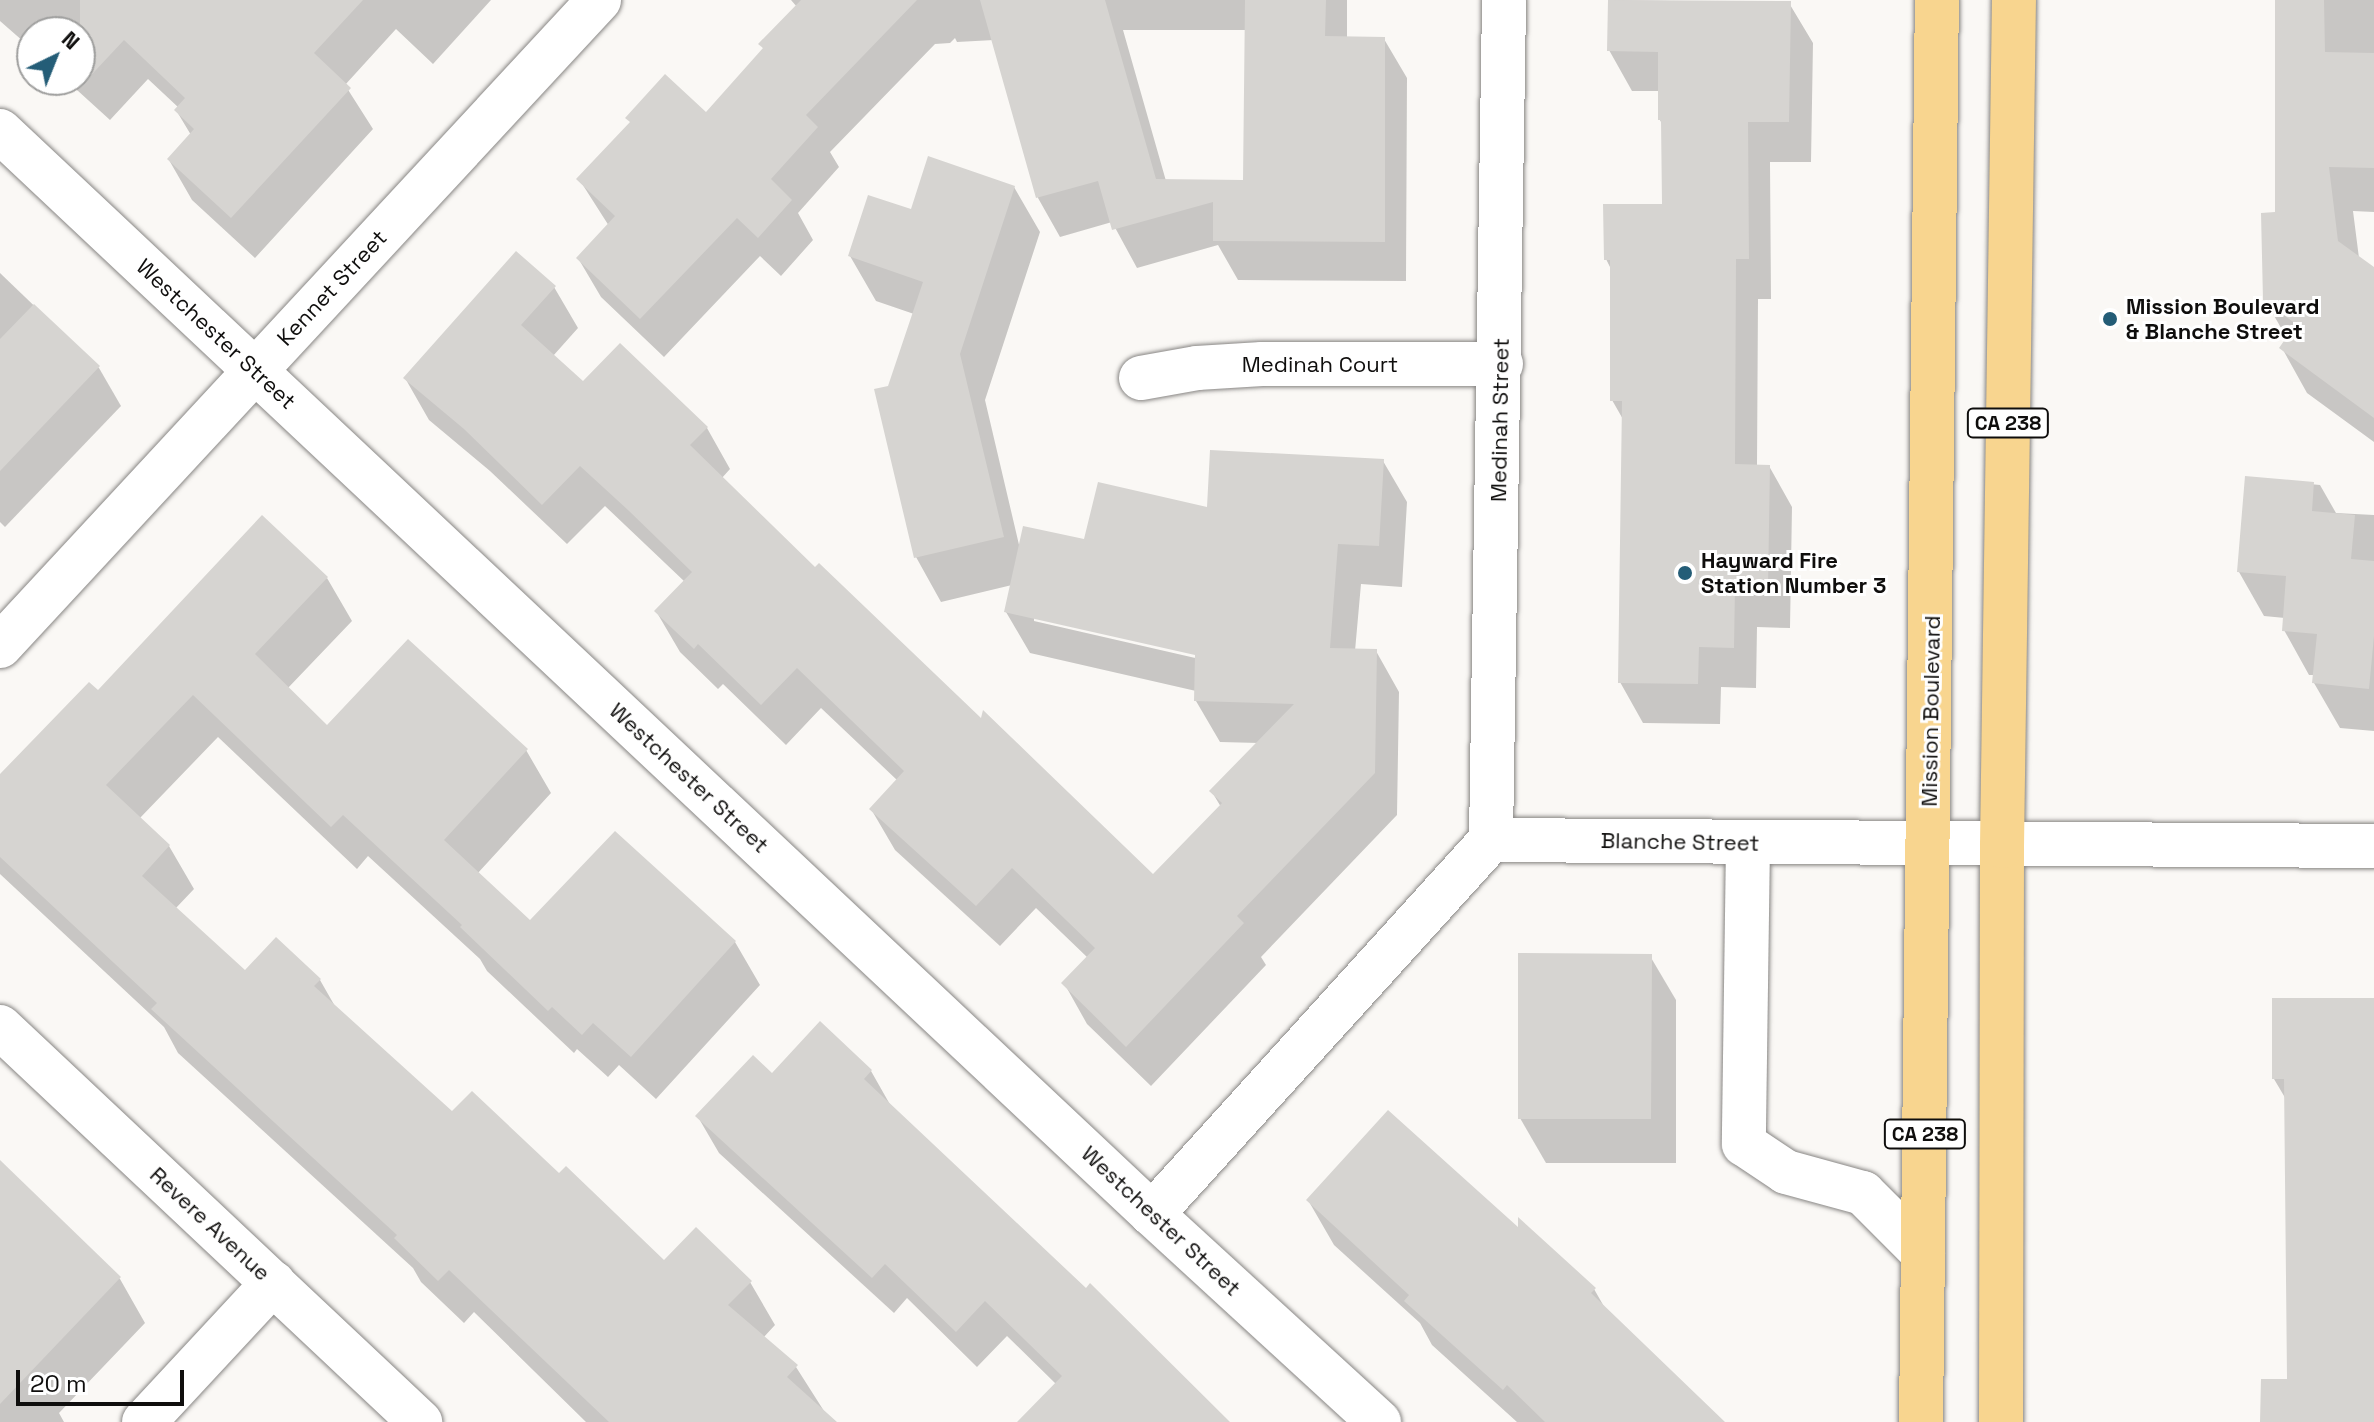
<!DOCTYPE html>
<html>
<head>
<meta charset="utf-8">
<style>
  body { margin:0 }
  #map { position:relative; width:2374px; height:1422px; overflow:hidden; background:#faf8f5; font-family:"Space Grotesk",sans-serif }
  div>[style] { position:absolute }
  .shadow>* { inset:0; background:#0003 }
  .building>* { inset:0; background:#d6d4d1 }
  .roads { filter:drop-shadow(0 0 2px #888684) drop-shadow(0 0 2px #888684) }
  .minor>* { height:44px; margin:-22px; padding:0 22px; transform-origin:22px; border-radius:22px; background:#fff }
  .major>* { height:44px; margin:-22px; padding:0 22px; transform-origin:22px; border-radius:22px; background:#f8d58f }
  .dots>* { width:22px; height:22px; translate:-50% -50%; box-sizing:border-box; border:4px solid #fff; border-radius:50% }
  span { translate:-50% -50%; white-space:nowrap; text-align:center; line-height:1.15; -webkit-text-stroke:6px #fff; paint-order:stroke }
  .shield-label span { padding:2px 6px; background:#fff; border:2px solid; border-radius:6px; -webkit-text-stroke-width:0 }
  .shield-label { font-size:20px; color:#0f0e0d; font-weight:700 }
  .street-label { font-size:22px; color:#0f0e0d }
  .poi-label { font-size:22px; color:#0f0e0d; font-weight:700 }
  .left { translate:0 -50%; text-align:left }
  .north { position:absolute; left:16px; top:16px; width:80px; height:80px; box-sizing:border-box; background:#fff; border:2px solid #9f9f9e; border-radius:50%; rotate:43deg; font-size:22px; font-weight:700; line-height:32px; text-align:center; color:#0f0e0d }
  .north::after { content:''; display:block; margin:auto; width:28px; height:36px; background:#245d77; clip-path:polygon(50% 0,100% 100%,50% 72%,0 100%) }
  .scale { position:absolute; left:16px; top:1370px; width:168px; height:36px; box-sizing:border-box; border:4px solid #0f0e0d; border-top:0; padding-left:10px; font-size:24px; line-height:28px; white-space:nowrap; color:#0f0e0d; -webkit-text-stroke:6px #fff; paint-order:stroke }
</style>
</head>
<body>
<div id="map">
  <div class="shadow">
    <i style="clip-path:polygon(0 0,491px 0,433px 64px,396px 29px,345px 85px,373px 129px,255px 258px,192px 200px,169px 160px,191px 135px,176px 110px,179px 108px,148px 79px,110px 120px,66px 80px,80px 80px,80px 32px,32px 32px,32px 49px,0 21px)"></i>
    <i style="clip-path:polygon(evenodd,791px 0,1347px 0,1347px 38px,1384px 39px,1407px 78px,1406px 281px,1238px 280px,1218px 245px,1137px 268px,1112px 222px,1060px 237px,1038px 198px,994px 40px,957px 42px,955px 38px,950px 43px,935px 44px,830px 152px,839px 167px,798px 213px,813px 240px,781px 276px,760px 256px,664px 357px,601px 297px,578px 258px,609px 226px,579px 179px,706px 114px,764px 50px,761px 44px,797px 7px,791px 0,1123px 30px,1246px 30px,1245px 182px,1166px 181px,1123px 30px)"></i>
    <i style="clip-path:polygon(1609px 0,1789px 3px,1813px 43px,1811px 162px,1770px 162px,1771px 299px,1758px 299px,1757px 466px,1769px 466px,1792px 507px,1790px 628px,1757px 627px,1756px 688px,1721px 687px,1720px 724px,1643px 723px,1620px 682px,1624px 421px,1612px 400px,1612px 271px,1606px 259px,1664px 206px,1663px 126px,1660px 120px,1660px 91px,1632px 91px,1609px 50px)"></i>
    <i style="clip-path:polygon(2277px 0,2374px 0,2374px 212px,2353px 211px,2359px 258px,2374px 269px,2374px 442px,2307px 393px,2282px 348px,2288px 340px,2265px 300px,2277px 214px)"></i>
    <i style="clip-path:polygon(evenodd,1014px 187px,1040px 232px,985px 400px,1020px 549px,1086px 542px,1383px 461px,1407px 502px,1402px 587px,1361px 584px,1355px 651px,1376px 651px,1399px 692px,1397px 815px,1261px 957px,1266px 965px,1151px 1086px,1087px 1024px,1064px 983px,1088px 958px,1036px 908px,1000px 946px,895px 850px,871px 809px,898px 781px,821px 708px,786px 745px,723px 684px,718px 689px,680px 652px,656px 611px,685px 582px,605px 506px,567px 544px,490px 471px,429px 420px,405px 378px,554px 287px,578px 328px,553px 356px,583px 384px,707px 428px,730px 469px,721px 479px,815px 570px,1153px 877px,1221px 807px,1212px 792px,1259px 743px,1220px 742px,1196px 701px,1196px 691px,1030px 653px,1006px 612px,1012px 585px,941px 602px,916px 557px,890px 387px,914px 314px,876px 301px,850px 256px,912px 212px,1014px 187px,1034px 617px,1205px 656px,1204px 660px,1034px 621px,1034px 617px)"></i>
    <i style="clip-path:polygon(0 273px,99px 368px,121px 406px,5px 527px,0 522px)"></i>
    <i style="clip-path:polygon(2247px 478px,2320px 485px,2336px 513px,2374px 515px,2374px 731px,2340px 728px,2314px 683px,2315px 675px,2309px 675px,2284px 630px,2285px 618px,2264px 616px,2239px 572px)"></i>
    <i style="clip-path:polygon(327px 578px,352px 621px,287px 689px,327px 728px,526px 750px,551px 793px,477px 874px,530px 923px,735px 942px,760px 985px,656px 1099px,619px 1065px,608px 1077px,577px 1049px,574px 1053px,487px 971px,480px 959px,368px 856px,357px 869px,218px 737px,139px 819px,169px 846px,194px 889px,175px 909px,245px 972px,320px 980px,336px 1008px,452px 1114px,559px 1176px,664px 1263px,750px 1282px,775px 1325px,763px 1338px,796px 1367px,831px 1422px,586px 1422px,474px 1312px,464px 1323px,421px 1282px,413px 1268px,178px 1053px,164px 1027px,0 874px,0 777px,98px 692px)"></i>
    <i style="clip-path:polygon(1650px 956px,1676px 1000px,1676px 1163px,1546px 1163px,1520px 1118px)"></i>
    <i style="clip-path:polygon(2374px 1000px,2374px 1422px,2262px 1422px,2289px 1381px,2287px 1101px,2274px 1079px)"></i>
    <i style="clip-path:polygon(820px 1024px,871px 1071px,892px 1108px,1229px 1422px,1050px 1422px,1056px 1384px,1007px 1336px,977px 1367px,907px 1298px,894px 1313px,719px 1153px,698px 1117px,772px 1076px)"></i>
    <i style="clip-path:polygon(18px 1181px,120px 1279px,145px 1323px,59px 1413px,64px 1422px,0 1422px,0 1200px)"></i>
    <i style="clip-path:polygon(1308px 1200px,1520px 1231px,1594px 1289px,1606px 1310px,1722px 1422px,1517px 1422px,1432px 1345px,1420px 1323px,1334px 1245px)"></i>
  </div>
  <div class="building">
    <i style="clip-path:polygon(80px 0,363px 0,314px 53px,351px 88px,231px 218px,167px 159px,194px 129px,174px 110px,185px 98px,124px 40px,80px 87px)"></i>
    <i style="clip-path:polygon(801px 0,917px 0,806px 115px,818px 127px,771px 179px,792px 200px,758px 238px,737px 218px,640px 319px,576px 258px,615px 216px,576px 179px,630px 122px,625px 118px,665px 74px,706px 112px,763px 48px,758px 44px)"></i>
    <i style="clip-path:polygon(980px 0,1105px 0,1156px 179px,1243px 180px,1245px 0,1326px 0,1325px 36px,1385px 37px,1385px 242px,1213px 241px,1213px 202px,1112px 230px,1098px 181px,1036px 198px)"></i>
    <i style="clip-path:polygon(1608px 0,1791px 1px,1789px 122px,1748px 122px,1749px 259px,1736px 259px,1735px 464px,1770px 465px,1768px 588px,1735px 587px,1734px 648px,1699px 647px,1698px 684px,1618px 683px,1622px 401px,1610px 401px,1610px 260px,1604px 260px,1603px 204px,1662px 204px,1661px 120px,1658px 120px,1658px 52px,1607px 51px)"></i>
    <i style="clip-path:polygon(2275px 0,2324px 0,2325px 52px,2374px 53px,2374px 168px,2329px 167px,2338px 241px,2374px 267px,2374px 418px,2279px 348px,2296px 324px,2263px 300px,2261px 213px,2275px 212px)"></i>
    <i style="clip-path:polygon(928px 156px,1015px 186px,960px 354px,1004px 537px,914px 558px,874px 389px,888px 386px,923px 282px,848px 256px,868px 195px,911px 209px)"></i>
    <i style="clip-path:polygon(516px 251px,556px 286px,521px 325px,583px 381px,620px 343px,708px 427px,690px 445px,815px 567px,819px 563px,981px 718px,983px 710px,1153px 874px,1222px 803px,1209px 791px,1294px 704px,1194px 701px,1195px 655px,1004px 612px,1023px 526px,1084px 539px,1098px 482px,1207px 507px,1210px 450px,1384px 459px,1379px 546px,1338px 544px,1330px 648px,1377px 649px,1375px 773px,1237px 916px,1244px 923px,1126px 1047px,1061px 983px,1095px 948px,1012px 868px,976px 906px,869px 809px,904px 771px,797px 668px,761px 705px,698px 644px,694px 649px,654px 611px,692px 572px,628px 510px,580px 466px,542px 505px,464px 429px,403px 378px)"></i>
    <i style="clip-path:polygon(34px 304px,100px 366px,0 471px,0 339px)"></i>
    <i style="clip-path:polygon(2245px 476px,2314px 482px,2312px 511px,2355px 515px,2351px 559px,2374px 561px,2374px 636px,2369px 689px,2312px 683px,2317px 634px,2282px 631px,2286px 576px,2237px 572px)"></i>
    <i style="clip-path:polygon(262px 515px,328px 577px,255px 654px,327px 725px,408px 639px,528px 749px,444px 840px,530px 920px,615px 831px,736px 941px,631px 1057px,593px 1023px,582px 1035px,552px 1007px,548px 1011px,460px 927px,462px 925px,343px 815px,331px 827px,193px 695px,106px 785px,170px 845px,142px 876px,245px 970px,276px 937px,321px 979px,314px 986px,452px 1111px,472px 1091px,559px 1173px,566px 1166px,664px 1260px,696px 1227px,752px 1281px,728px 1305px,798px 1365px,787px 1377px,837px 1422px,609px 1422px,449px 1270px,438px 1281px,394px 1238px,397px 1235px,151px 1009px,157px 1003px,0 857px,0 774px,89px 682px,98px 690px)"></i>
    <i style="clip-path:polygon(1518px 953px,1652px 954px,1651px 1119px,1518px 1119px)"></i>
    <i style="clip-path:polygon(2272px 998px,2374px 998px,2374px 1422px,2260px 1422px,2261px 1379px,2287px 1379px,2284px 1079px,2272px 1079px)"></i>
    <i style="clip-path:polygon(820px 1021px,872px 1070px,864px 1079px,1086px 1288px,1090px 1283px,1230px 1422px,1017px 1422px,1062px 1376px,985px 1301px,956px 1332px,885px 1264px,872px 1278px,695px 1116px,753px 1055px,772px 1073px)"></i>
    <i style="clip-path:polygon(1388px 1110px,1518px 1227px,1518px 1217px,1596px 1288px,1591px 1293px,1725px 1422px,1545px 1422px,1507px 1385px,1503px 1390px,1404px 1301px,1409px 1295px,1306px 1200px)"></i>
    <i style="clip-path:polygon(0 1160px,121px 1277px,0 1404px)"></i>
  </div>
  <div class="roads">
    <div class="minor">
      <i style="left:0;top:131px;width:1581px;rotate:43.23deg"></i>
      <i style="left:1152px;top:1214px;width:308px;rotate:42.5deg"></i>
      <i style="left:1141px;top:378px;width:57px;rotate:-10.1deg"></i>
      <i style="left:1197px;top:368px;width:65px;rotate:-3.5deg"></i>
      <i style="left:1262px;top:364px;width:239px"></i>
      <i style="left:0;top:646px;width:881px;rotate:-47.16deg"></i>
      <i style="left:1491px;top:840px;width:840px;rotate:-89.11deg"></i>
      <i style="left:1748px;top:843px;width:301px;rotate:90.8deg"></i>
      <i style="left:1744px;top:1144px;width:50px;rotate:33.7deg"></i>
      <i style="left:1786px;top:1172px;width:80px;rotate:15.3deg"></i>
      <i style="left:1863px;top:1193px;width:85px;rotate:45deg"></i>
      <i style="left:0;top:1027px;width:577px;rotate:43.24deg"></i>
      <i style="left:1152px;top:1214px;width:505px;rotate:-47.81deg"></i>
      <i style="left:1491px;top:840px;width:883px;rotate:0.39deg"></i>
      <i style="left:144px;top:1422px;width:190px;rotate:-47.1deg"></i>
    </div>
    <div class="major">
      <i style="left:1921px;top:1422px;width:1422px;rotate:-89.36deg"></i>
      <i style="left:2001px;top:1422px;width:576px;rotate:-89.9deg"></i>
      <i style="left:2002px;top:846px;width:846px;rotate:-89.19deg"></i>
    </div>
  </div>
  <div class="dots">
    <i style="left:2110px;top:319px;background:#245d77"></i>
    <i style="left:1685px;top:573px;background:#245d77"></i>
  </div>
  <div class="shield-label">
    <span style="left:2008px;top:423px">CA 238</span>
    <span style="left:1925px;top:1134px">CA 238</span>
  </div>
  <div class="street-label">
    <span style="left:332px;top:288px;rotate:-47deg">Kennet Street</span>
    <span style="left:216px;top:334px;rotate:43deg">Westchester Street</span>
    <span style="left:1320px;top:365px">Medinah Court</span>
    <span style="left:1500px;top:420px;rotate:-89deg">Medinah Street</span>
    <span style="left:1931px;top:711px;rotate:-89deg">Mission Boulevard</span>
    <span style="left:689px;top:778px;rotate:43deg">Westchester Street</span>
    <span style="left:1680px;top:842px;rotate:1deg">Blanche Street</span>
    <span style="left:1161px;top:1221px;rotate:43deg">Westchester Street</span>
    <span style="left:210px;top:1224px;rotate:43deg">Revere Avenue</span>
  </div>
  <div class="poi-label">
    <span class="left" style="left:2126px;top:319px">Mission Boulevard<br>&amp; Blanche Street</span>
    <span class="left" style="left:1701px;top:573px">Hayward Fire<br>Station Number 3</span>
  </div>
  <div class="north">N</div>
  <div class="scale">20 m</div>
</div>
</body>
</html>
